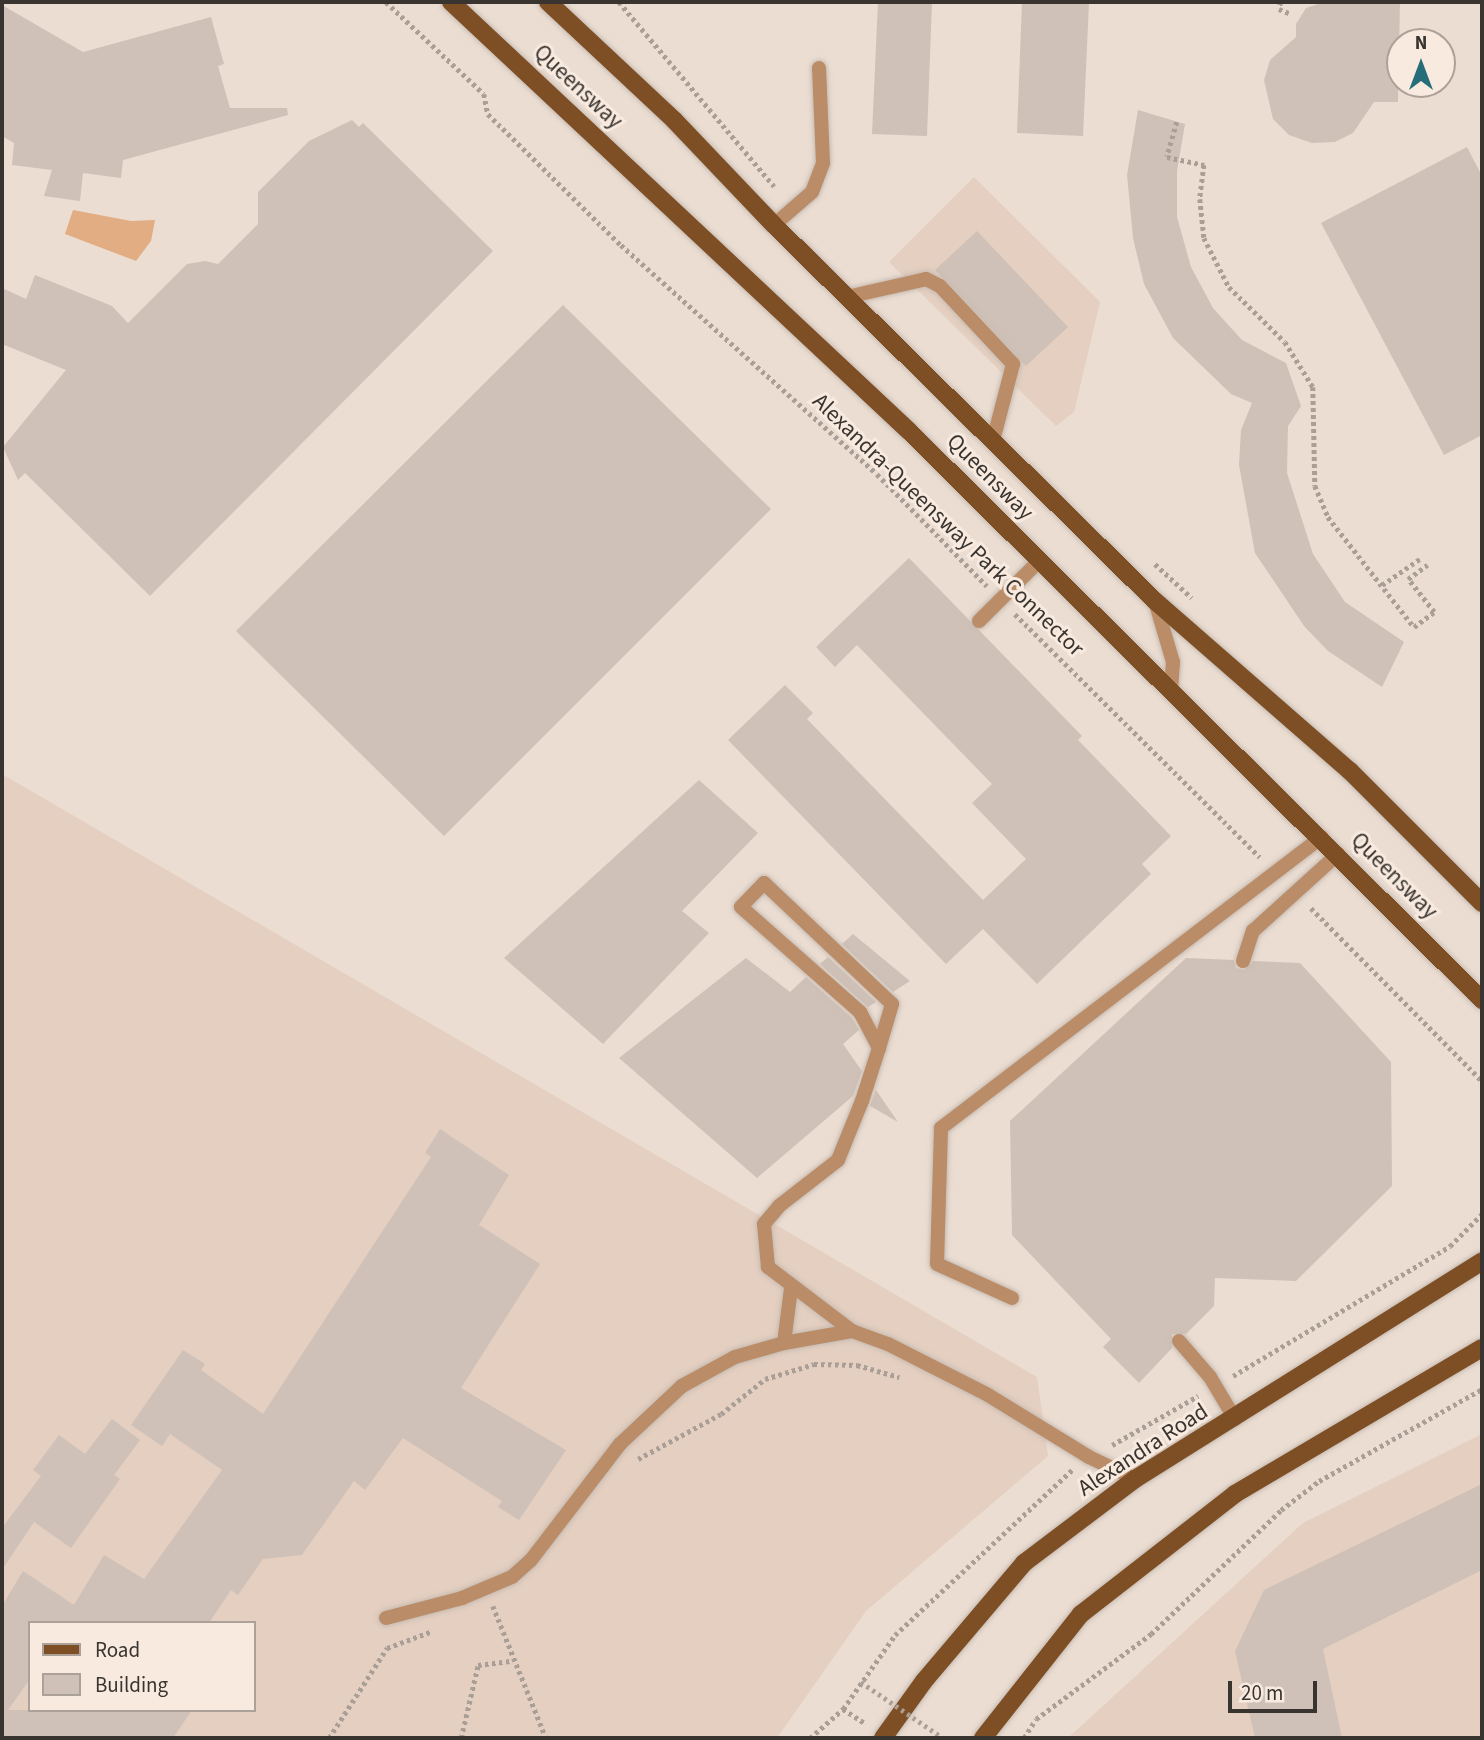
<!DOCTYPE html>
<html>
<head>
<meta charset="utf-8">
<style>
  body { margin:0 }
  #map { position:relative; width:1484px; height:1740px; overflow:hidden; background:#ebddd2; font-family:"Source Sans 3",sans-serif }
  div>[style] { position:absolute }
  .built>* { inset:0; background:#e4cfc0 }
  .green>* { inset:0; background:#e2ad82 }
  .building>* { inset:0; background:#cfc1b7 }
  .path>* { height:4.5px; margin-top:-2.25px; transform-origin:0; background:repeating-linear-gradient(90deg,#a99f96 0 3.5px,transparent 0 7px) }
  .roads { filter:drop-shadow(0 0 2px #c7bbb2) drop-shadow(0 0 2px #c7bbb2) }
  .service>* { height:14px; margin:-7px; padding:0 7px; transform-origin:7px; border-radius:7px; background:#ba8c67 }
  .primary>* { height:18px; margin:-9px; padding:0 9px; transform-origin:9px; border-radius:9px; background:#7e4f25 }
  .path-bridge>* { height:4.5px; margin-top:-2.25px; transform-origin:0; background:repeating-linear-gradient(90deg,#a99f96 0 3.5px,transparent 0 7px) }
  span { translate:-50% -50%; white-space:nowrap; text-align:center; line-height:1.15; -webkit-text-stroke:6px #f8eadf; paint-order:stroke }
  .street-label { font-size:23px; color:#393430 }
  .frame { position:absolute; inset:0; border:4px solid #393430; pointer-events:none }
  .legend { position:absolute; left:28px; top:1621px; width:228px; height:91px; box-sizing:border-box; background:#f8eadf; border:2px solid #aca199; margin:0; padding:9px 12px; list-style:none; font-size:21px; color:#393430 }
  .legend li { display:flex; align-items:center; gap:14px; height:35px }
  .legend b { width:35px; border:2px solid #aca199 }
  .north { position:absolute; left:1386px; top:28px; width:70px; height:70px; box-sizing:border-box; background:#f8eadf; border:2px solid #aca199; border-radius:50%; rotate:0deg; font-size:19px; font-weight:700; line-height:28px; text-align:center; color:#393430 }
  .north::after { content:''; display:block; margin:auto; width:24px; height:32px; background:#256d79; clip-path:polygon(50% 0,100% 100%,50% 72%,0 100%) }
  .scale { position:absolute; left:1228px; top:1681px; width:89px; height:32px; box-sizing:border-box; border:4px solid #393430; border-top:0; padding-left:9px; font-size:21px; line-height:24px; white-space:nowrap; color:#393430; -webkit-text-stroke:5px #f8eadf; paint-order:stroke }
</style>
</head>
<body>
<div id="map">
  <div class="built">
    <i style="clip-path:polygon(974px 177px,1100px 302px,1074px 412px,1056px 426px,889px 262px)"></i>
    <i style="clip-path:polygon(evenodd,2px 774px,1037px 1377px,1048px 1456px,866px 1611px,777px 1738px,2px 1738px,2px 774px,30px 1623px,254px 1623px,254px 1710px,30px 1710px,30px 1623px)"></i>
    <i style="clip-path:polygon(1482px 1434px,1482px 1738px,1068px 1738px,1303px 1523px)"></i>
  </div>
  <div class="green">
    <i style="clip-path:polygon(73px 210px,131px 221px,155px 220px,151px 241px,136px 261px,65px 234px)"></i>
  </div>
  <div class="building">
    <i style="clip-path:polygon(878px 2px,932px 2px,927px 136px,872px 134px)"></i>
    <i style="clip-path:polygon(1022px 2px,1089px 2px,1083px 136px,1017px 133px)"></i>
    <i style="clip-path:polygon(1324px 2px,1400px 2px,1398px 102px,1374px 102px,1353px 133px,1335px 142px,1312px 143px,1289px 135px,1273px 119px,1264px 80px,1270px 60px,1296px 37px,1296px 24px,1306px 8px)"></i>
    <i style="clip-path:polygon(2px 5px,83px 52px,211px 17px,224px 64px,218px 66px,230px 108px,287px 108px,288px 115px,123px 160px,121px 178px,83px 173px,80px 201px,44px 196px,52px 170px,12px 165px,14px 143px,2px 136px)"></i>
    <i style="clip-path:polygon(1138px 110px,1185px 124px,1177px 171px,1177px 217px,1191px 267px,1213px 308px,1242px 340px,1286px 363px,1301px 406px,1288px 426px,1287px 473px,1313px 554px,1345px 602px,1404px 642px,1382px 687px,1328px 651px,1304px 626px,1255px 553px,1239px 465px,1241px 430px,1252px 403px,1231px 394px,1173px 338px,1144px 284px,1133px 238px,1127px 175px)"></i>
    <i style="clip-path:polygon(352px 120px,359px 127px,363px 123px,493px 251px,150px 596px,25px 473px,18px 480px,3px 447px,66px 370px,2px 344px,2px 288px,26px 299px,35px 275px,112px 306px,128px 323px,187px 264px,205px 261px,218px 264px,258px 224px,258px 192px,309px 141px)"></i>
    <i style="clip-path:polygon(1467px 147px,1482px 176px,1482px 435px,1444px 455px,1321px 223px)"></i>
    <i style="clip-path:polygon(977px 231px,1068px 327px,1026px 366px,935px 270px)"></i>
    <i style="clip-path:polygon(563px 305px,771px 509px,444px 836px,236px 631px)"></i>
    <i style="clip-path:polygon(909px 558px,1082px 736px,1078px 740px,1171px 836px,1142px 864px,1151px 874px,1037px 984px,983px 929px,946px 964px,728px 740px,785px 685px,813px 713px,807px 719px,983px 900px,1026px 859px,972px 803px,992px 784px,857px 645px,835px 667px,816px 647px)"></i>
    <i style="clip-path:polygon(699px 780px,758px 833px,682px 911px,709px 933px,603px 1044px,504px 958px)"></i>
    <i style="clip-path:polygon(853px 934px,910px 981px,893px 992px,842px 944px)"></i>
    <i style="clip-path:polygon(828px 957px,876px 1002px,868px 1007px,820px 964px)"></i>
    <i style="clip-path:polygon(746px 958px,790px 992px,806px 977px,852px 1018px,859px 1030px,843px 1044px,862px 1071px,853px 1096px,757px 1178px,619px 1058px)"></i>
    <i style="clip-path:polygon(1186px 958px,1234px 960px,1236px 968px,1244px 970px,1253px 961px,1300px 963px,1391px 1062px,1392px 1186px,1296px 1281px,1215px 1278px,1214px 1306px,1186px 1334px,1172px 1334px,1172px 1348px,1139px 1383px,1103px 1347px,1111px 1339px,1012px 1235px,1010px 1121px)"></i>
    <i style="clip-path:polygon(876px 1090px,898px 1122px,870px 1106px)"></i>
    <i style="clip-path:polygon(440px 1129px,509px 1175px,479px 1225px,540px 1264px,461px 1388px,566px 1450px,519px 1520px,498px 1507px,502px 1501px,403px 1438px,365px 1490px,354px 1481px,302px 1555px,263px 1559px,238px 1595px,231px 1590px,209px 1623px,30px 1623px,30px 1679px,8px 1710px,192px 1710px,173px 1738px,2px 1738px,2px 1606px,23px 1571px,74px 1605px,104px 1555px,144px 1579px,222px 1470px,170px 1434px,162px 1446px,131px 1425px,183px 1350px,205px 1364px,201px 1370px,263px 1414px,431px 1157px,425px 1153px)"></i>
    <i style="clip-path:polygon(112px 1419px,140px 1440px,114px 1475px,120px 1479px,71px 1548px,34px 1522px,2px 1570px,2px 1528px,41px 1476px,33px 1470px,59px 1435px,85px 1454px)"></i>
    <i style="clip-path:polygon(1482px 1484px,1482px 1570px,1323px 1649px,1342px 1738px,1255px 1738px,1235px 1651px,1264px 1590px)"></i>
  </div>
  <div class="path">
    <i style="left:386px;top:2px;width:134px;rotate:43.2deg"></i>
    <i style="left:484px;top:94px;width:20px;rotate:79deg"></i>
    <i style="left:488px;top:114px;width:187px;rotate:44.6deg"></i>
    <i style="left:621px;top:245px;width:343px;rotate:41.8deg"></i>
    <i style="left:877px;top:474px;width:157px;rotate:45.5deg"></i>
    <i style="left:619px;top:2px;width:241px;rotate:49.9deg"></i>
    <i style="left:1281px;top:2px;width:7px;rotate:106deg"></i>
    <i style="left:1279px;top:9px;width:11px;rotate:22deg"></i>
    <i style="left:1177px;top:122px;width:36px;rotate:106deg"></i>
    <i style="left:1167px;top:157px;width:38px;rotate:12deg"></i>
    <i style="left:1204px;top:165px;width:34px;rotate:97deg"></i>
    <i style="left:1200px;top:199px;width:39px;rotate:84deg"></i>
    <i style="left:1204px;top:238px;width:55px;rotate:63deg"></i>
    <i style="left:1229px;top:287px;width:78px;rotate:44.5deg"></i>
    <i style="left:1285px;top:342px;width:53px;rotate:58.1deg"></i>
    <i style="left:1313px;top:387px;width:99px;rotate:88.8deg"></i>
    <i style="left:1315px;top:486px;width:34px;rotate:67deg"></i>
    <i style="left:1328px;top:517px;width:140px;rotate:52deg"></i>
    <i style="left:1414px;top:627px;width:25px;rotate:-37deg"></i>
    <i style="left:1434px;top:612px;width:42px;rotate:-128.2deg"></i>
    <i style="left:1408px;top:579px;width:24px;rotate:-36deg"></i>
    <i style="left:1155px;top:564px;width:50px;rotate:42.6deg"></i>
    <i style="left:1382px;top:585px;width:47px;rotate:-34.7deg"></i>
    <i style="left:1015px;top:614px;width:345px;rotate:44.8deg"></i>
    <i style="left:1311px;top:908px;width:243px;rotate:45.3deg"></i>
    <i style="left:1233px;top:1376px;width:253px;rotate:-30.9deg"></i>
    <i style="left:1450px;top:1246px;width:45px;rotate:-45deg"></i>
    <i style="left:1112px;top:1445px;width:99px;rotate:-29.7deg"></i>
    <i style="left:638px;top:1459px;width:94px;rotate:-28.5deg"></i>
    <i style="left:721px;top:1414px;width:56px;rotate:-38.5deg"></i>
    <i style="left:765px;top:1379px;width:51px;rotate:-17deg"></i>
    <i style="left:814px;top:1364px;width:43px;rotate:1.3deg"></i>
    <i style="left:857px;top:1365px;width:44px;rotate:15.9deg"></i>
    <i style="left:493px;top:1606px;width:142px;rotate:68.1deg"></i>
    <i style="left:843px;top:1709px;width:27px;rotate:33deg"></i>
    <i style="left:329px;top:1738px;width:107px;rotate:-57.2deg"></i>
    <i style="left:387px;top:1648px;width:46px;rotate:-20.4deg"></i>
    <i style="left:461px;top:1738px;width:75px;rotate:-76.9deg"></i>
    <i style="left:478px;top:1665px;width:33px;rotate:-7deg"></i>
    <i style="left:810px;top:1738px;width:44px;rotate:-41.3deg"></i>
    <i style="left:843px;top:1709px;width:90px;rotate:-54.9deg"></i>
    <i style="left:895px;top:1635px;width:242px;rotate:-43deg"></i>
    <i style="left:1024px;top:1738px;width:22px;rotate:-58deg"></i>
    <i style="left:1036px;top:1719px;width:143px;rotate:-36.5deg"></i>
    <i style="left:1151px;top:1634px;width:180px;rotate:-43.6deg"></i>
    <i style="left:1281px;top:1510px;width:48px;rotate:-37.3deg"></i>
    <i style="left:1319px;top:1481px;width:187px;rotate:-29.4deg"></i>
  </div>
  <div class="roads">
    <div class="service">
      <i style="left:774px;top:225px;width:50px;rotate:-41deg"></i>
      <i style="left:812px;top:192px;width:31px;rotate:-69deg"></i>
      <i style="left:823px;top:163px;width:95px;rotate:-92.4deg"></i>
      <i style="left:847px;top:297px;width:81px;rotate:-12.8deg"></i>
      <i style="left:926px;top:279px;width:16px;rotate:27deg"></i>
      <i style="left:940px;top:286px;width:107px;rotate:46.9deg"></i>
      <i style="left:1013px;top:364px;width:80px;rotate:104.6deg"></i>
      <i style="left:1155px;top:601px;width:64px;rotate:73.6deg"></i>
      <i style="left:1173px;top:662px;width:27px;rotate:94deg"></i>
      <i style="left:979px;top:621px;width:86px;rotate:-45deg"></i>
      <i style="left:1243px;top:961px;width:32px;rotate:-72deg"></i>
      <i style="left:1253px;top:931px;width:115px;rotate:-42.2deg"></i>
      <i style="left:1012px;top:1298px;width:82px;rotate:-155.6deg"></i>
      <i style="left:937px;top:1264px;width:136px;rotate:-88.3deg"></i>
      <i style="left:941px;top:1128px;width:479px;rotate:-37.4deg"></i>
      <i style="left:852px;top:1331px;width:106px;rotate:-142.7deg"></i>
      <i style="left:768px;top:1267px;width:43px;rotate:-95.3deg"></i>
      <i style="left:764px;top:1224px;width:23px;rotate:-50deg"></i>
      <i style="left:779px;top:1206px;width:75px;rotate:-37.9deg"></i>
      <i style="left:838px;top:1160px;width:64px;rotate:-67.9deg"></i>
      <i style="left:862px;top:1101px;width:56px;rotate:-72.2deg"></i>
      <i style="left:879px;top:1048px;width:46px;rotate:-73.5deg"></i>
      <i style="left:892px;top:1004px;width:176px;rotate:-136.6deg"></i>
      <i style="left:764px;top:883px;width:33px;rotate:134deg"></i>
      <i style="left:741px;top:907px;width:159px;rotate:41.4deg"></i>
      <i style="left:860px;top:1012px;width:41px;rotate:62.2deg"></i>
      <i style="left:1179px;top:1341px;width:48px;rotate:49.3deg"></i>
      <i style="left:1210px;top:1377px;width:49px;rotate:59.2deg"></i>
      <i style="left:784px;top:1343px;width:55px;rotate:-82.7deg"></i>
      <i style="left:386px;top:1618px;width:79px;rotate:-14.7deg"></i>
      <i style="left:462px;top:1598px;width:54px;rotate:-22.8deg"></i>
      <i style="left:512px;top:1577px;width:25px;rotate:-42deg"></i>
      <i style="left:531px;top:1560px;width:146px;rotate:-52.5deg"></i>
      <i style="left:620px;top:1444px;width:85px;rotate:-43.1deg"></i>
      <i style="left:682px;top:1386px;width:60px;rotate:-28.7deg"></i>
      <i style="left:735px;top:1357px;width:51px;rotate:-15.9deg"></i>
      <i style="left:784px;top:1343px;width:69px;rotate:-10deg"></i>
      <i style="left:852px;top:1331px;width:38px;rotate:20deg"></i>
      <i style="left:888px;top:1344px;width:112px;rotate:27deg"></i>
      <i style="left:988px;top:1395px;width:119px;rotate:31.5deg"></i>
      <i style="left:1089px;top:1457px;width:51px;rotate:25.6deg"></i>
    </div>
    <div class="primary">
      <i style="left:451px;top:2px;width:628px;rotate:43.13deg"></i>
      <i style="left:909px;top:431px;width:808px;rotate:44.8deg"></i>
      <i style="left:548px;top:2px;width:173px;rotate:43.1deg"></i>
      <i style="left:674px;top:120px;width:145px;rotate:46.4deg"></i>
      <i style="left:774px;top:225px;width:535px;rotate:44.62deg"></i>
      <i style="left:1155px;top:601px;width:259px;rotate:41.1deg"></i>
      <i style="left:1350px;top:771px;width:187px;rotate:45deg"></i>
      <i style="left:883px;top:1738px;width:70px;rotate:-54.3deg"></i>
      <i style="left:924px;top:1681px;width:155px;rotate:-49.7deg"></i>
      <i style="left:1024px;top:1563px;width:139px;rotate:-37.1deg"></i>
      <i style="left:1135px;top:1479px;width:410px;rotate:-32.1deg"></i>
      <i style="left:983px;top:1738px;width:158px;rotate:-51.7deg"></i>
      <i style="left:1081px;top:1614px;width:195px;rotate:-37.9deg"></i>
      <i style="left:1235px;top:1494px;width:287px;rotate:-30.6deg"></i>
    </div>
  </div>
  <div class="path-bridge">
    <i style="left:861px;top:1682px;width:99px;rotate:34.3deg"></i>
  </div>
  <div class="street-label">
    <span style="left:578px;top:87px;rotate:43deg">Queensway</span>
    <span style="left:990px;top:477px;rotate:45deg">Queensway</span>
    <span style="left:948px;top:525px;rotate:44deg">Alexandra-Queensway Park Connector</span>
    <span style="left:1394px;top:876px;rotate:45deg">Queensway</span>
    <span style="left:1143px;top:1450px;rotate:-33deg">Alexandra Road</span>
  </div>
  <div class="frame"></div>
  <ul class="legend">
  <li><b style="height:9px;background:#7e4f25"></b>Road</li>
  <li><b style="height:19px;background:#cfc1b7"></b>Building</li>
  </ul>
  <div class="north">N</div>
  <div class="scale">20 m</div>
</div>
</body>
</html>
